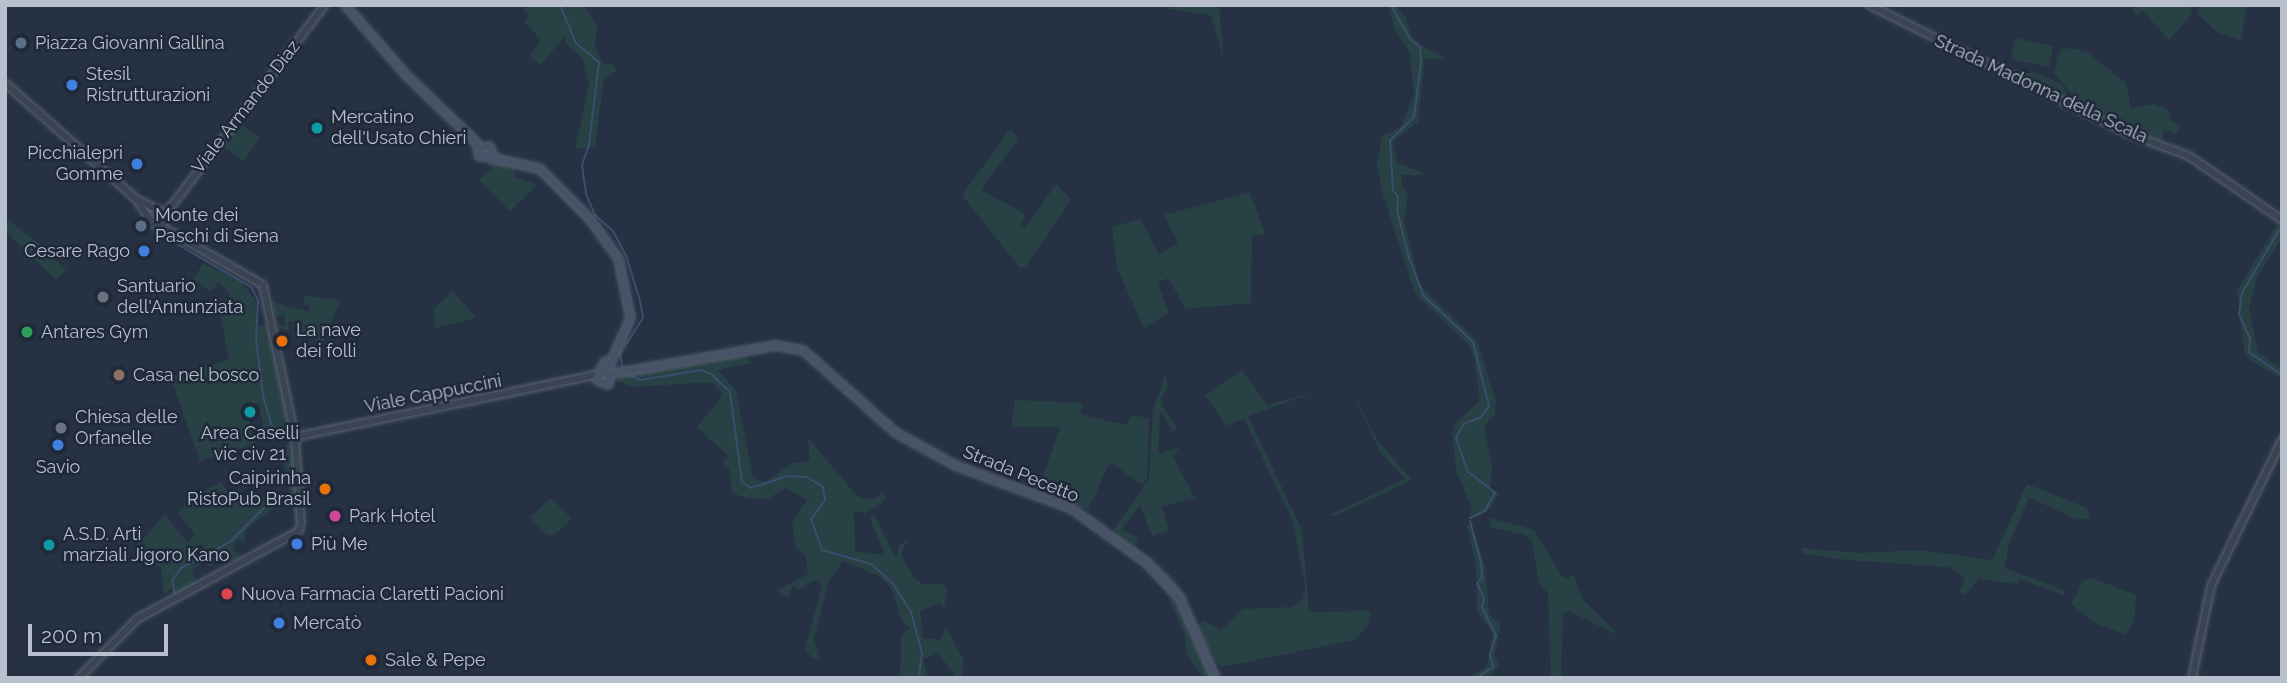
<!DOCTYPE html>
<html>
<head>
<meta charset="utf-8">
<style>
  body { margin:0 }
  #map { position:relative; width:2287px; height:683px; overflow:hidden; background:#263244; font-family:Raleway,sans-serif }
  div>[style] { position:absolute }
  .green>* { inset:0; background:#284145 }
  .stream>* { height:2px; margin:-1px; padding:0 1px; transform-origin:1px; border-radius:1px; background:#3b4e6d }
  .roads { filter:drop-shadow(0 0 2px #596271) drop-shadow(0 0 2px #596271) }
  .tertiary>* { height:6px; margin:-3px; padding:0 3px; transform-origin:3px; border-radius:3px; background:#3a4453 }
  .secondary>* { height:7px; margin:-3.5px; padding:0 3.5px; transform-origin:3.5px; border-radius:3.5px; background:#485367 }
  .dots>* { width:19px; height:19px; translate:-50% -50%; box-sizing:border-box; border:4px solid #1f2939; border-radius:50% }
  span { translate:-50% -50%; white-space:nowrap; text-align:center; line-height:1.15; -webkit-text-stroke:5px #1f2939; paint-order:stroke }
  .poi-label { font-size:18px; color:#b8bfcd }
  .left { translate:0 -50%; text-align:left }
  .right { translate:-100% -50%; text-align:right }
  .street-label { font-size:18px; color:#b8bfcd }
  .frame { position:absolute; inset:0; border:7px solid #b8bfcd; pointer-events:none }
  .scale { position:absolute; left:28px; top:624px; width:140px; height:32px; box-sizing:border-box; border:4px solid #b8bfcd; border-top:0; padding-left:9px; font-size:21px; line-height:24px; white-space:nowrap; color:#b8bfcd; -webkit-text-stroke:5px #1f2939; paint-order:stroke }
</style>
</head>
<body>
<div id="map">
  <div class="green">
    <i style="clip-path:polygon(528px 5px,584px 5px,597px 26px,595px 47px,604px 65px,612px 64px,617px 70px,604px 79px,595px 147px,575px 149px,589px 85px,583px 59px,566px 43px,566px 35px,540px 65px,529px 56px,541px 40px,524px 21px,529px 16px,523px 9px)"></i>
    <i style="clip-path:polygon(1176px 5px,1219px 5px,1224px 62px,1211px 15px,1166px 9px)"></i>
    <i style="clip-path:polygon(1388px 5px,1395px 5px,1406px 18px,1411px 36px,1421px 45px,1447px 59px,1425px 59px,1418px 122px,1393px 141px,1397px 162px,1428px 175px,1402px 175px,1401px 186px,1408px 194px,1404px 220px,1420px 285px,1478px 342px,1496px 402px,1495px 415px,1484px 426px,1492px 467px,1490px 488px,1499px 494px,1488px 511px,1477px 517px,1469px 516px,1472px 508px,1457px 473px,1452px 434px,1455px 424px,1480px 400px,1474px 358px,1468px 344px,1415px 294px,1382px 191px,1377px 164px,1382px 136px,1401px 127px,1414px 94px,1410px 54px,1395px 30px)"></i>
    <i style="clip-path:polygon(2121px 5px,2190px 5px,2192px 14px,2169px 40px,2142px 10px,2136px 17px,2131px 6px)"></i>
    <i style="clip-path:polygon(2198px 5px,2247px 5px,2241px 41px,2217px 32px,2198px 14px)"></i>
    <i style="clip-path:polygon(2015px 38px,2053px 46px,2049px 67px,2011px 59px)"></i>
    <i style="clip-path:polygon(2070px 48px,2087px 52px,2126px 83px,2131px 109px,2153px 104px,2169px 109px,2171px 121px,2181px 125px,2176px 134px,2164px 130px,2162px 141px,2085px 110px,2054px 73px,2060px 50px)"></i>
    <i style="clip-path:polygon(2034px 72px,2061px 84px,2074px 105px,2051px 87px,2046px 91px,2014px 76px)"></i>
    <i style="clip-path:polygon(240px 123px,260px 138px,243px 161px,223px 146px)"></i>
    <i style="clip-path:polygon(1010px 129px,1018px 139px,981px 190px,1026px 214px,1020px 224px,1025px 228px,1056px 184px,1071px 200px,1026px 266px,1020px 268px,962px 195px)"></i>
    <i style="clip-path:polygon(486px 162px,515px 167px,514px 176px,535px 184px,540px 182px,510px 211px,479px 180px,491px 168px)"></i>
    <i style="clip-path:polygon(1250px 192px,1265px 234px,1252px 236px,1251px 303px,1186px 309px,1168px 278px,1158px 283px,1169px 313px,1144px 328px,1117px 268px,1112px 227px,1140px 219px,1159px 254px,1178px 243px,1164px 215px)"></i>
    <i style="clip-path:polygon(5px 218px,40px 244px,66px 270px,56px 280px,5px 231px)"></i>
    <i style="clip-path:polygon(2278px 222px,2282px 238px,2257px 277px,2249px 309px,2258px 352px,2282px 369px,2282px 379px,2250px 360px,2244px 350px,2237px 291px)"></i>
    <i style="clip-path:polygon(203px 264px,239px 279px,256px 301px,256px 326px,268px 324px,290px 432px,266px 441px,259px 403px,246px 406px,254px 444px,200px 461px,171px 378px,229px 359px,219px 307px,230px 294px,218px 282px,211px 292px,193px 279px)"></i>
    <i style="clip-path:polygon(453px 291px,476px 318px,436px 328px,433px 309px)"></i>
    <i style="clip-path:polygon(304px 296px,340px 300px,323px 344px,315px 341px,316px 337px,302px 335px,301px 322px,288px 321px,289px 331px,277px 327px,286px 324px,284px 314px,275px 316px,273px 302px,309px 312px,310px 306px,303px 305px)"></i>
    <i style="clip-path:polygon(743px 352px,751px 363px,718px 370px,736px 391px,753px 478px,765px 482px,793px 463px,810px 461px,808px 438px,859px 498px,874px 499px,883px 492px,886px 499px,879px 505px,866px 513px,854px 511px,855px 551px,885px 555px,870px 519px,874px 514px,896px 559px,899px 545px,908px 539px,901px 554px,914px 578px,923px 584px,944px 584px,947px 591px,944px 607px,940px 603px,920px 611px,923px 638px,940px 640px,946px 628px,964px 660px,961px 677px,956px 677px,938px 653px,923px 659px,928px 678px,900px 678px,901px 635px,910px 629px,901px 620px,893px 591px,879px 576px,843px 561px,828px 582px,814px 639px,820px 660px,812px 658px,805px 649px,822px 586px,815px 580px,799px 590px,793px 585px,788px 598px,777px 590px,808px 574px,806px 555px,796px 549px,792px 522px,807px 500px,785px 488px,768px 499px,744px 498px,732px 492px,729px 469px,723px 462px,728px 456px,697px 427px,723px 395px,716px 386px,708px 382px,635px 387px,616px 381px,627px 374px)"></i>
    <i style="clip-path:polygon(1242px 370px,1267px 405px,1318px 391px,1248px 416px,1302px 530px,1309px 612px,1371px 611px,1368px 625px,1355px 640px,1222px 667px,1211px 657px,1214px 653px,1208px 650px,1198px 627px,1202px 620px,1221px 630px,1243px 609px,1292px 607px,1303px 599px,1305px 586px,1293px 522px,1244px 419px,1226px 426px,1205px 395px)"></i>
    <i style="clip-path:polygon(1165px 375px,1168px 386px,1161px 399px,1163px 407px,1177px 428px,1173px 432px,1160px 411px,1158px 454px,1179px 448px,1173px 457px,1195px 498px,1162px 507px,1169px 531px,1152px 536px,1140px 505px,1122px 529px,1138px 538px,1136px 546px,1174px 578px,1187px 599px,1184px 603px,1169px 580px,1119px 540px,1114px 529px,1149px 479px,1153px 411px)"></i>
    <i style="clip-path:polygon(1351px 390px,1378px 441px,1412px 480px,1333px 517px,1331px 514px,1405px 479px,1380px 452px)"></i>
    <i style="clip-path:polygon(1015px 400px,1083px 403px,1080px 414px,1126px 425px,1131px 415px,1149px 418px,1147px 478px,1142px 485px,1110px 462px,1088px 510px,1040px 487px,1060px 427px,1011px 427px)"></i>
    <i style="clip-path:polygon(291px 444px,300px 490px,296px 528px,281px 446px)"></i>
    <i style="clip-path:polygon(221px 482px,232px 498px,240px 489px,253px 506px,267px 495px,277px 505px,246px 530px,244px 542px,237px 540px,233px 547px,240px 558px,232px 561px,225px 551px,219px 555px,222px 560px,209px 567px,205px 562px,191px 571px,197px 583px,174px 596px,172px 589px,164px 593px,161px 568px,135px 547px,165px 515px,187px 542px,195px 535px,178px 513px,191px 498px)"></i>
    <i style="clip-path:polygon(2027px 484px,2087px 508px,2090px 517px,2077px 520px,2029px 497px,2009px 545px,2004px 568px,2049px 584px,2066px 592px,2064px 596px,2021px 579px,2017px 584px,1979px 579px,1965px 595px,1959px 593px,1965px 579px,1949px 567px,1848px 560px,1804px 554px,1801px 548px,1859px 553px,1921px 550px,1992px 560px)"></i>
    <i style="clip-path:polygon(551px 498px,572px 519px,555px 535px,547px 535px,530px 517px)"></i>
    <i style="clip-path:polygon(1490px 518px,1534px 530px,1562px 576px,1568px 579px,1573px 574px,1583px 600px,1620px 636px,1569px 611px,1563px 613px,1561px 678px,1551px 678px,1548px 594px,1539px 582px,1532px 542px,1525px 535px,1490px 527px)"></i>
    <i style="clip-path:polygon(1471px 522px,1485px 566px,1489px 614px,1501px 625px,1494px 656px,1499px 665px,1488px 678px,1468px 678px,1486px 668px,1493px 633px,1477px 612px,1476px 564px,1467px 526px)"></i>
    <i style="clip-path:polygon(1130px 553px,1174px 597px,1213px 678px,1204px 678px,1186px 654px,1185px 636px,1166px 593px)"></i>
    <i style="clip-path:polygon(2092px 578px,2136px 595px,2134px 621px,2126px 635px,2095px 623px,2071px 604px,2084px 580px)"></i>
  </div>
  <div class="stream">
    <i style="left:560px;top:5px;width:41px;rotate:67.2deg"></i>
    <i style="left:576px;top:43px;width:30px;rotate:40deg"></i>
    <i style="left:599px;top:62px;width:84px;rotate:96.9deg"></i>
    <i style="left:589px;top:145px;width:21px;rotate:109deg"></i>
    <i style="left:582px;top:165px;width:29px;rotate:82deg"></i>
    <i style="left:586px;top:194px;width:23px;rotate:67deg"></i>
    <i style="left:595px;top:215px;width:24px;rotate:42deg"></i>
    <i style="left:613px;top:231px;width:27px;rotate:62deg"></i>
    <i style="left:626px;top:255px;width:48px;rotate:73.1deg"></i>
    <i style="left:640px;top:301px;width:17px;rotate:80deg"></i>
    <i style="left:643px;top:318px;width:43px;rotate:122.6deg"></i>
    <i style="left:620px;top:354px;width:15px;rotate:79deg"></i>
    <i style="left:1391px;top:5px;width:38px;rotate:61deg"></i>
    <i style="left:1409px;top:38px;width:14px;rotate:39deg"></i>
    <i style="left:1420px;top:47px;width:15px;rotate:86deg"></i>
    <i style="left:1421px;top:62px;width:55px;rotate:97.3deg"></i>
    <i style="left:1414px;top:117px;width:33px;rotate:136deg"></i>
    <i style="left:1390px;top:140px;width:50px;rotate:86.6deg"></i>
    <i style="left:1393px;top:190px;width:9px;rotate:54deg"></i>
    <i style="left:1398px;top:197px;width:13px;rotate:94deg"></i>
    <i style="left:1397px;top:210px;width:49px;rotate:76deg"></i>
    <i style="left:1409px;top:258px;width:41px;rotate:68.5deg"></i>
    <i style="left:1424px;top:296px;width:67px;rotate:43.2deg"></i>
    <i style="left:1473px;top:342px;width:66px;rotate:76deg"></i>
    <i style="left:1489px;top:406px;width:14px;rotate:126deg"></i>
    <i style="left:1481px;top:417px;width:18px;rotate:158deg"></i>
    <i style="left:1464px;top:424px;width:16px;rotate:120deg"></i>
    <i style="left:1456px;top:438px;width:36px;rotate:71deg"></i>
    <i style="left:1468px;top:472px;width:34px;rotate:37deg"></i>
    <i style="left:1495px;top:492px;width:20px;rotate:117deg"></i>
    <i style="left:1486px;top:510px;width:18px;rotate:153deg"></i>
    <i style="left:2282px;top:225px;width:79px;rotate:120.5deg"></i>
    <i style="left:2242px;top:293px;width:21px;rotate:98deg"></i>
    <i style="left:2239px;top:314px;width:27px;rotate:66deg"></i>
    <i style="left:2250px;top:339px;width:13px;rotate:94deg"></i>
    <i style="left:2249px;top:352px;width:40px;rotate:34.9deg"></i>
    <i style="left:172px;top:241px;width:91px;rotate:30.2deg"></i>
    <i style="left:251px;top:287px;width:15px;rotate:62deg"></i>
    <i style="left:258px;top:300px;width:39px;rotate:93deg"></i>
    <i style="left:256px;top:339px;width:57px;rotate:83deg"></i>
    <i style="left:263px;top:396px;width:43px;rotate:73.7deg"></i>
    <i style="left:626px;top:373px;width:16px;rotate:27deg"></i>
    <i style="left:640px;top:380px;width:62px;rotate:-9.3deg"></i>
    <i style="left:701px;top:370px;width:11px;rotate:22deg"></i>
    <i style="left:711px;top:374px;width:26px;rotate:43deg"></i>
    <i style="left:730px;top:392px;width:91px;rotate:82.4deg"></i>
    <i style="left:742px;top:482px;width:11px;rotate:34deg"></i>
    <i style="left:751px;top:488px;width:38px;rotate:-18deg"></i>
    <i style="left:787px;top:476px;width:20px;rotate:3deg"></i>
    <i style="left:807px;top:477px;width:19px;rotate:32deg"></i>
    <i style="left:823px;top:487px;width:13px;rotate:81deg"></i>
    <i style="left:825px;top:500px;width:24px;rotate:126deg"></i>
    <i style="left:811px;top:519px;width:33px;rotate:70deg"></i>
    <i style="left:822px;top:550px;width:51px;rotate:15.9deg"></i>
    <i style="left:871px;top:564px;width:30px;rotate:42deg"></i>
    <i style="left:893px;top:584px;width:33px;rotate:57deg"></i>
    <i style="left:911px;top:612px;width:42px;rotate:75deg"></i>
    <i style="left:922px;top:653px;width:25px;rotate:97deg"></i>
    <i style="left:2279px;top:443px;width:22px;rotate:-82deg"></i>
    <i style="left:1470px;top:521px;width:43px;rotate:75.3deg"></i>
    <i style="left:1481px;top:563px;width:15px;rotate:86deg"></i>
    <i style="left:1482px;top:578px;width:7px;rotate:135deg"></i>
    <i style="left:1477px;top:583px;width:17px;rotate:66deg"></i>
    <i style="left:1484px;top:599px;width:8px;rotate:104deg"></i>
    <i style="left:1482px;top:607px;width:32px;rotate:64deg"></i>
    <i style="left:1496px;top:636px;width:19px;rotate:108deg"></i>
    <i style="left:1490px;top:654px;width:13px;rotate:77deg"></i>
    <i style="left:1493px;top:667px;width:20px;rotate:147deg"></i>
    <i style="left:175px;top:593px;width:12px;rotate:-104deg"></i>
    <i style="left:172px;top:581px;width:16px;rotate:-55deg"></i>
    <i style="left:181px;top:568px;width:55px;rotate:-28deg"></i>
    <i style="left:230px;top:542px;width:49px;rotate:-45deg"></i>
  </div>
  <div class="roads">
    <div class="tertiary">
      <i style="left:1869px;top:5px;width:288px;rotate:26.4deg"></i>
      <i style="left:2127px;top:133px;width:66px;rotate:20.4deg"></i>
      <i style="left:2189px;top:156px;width:113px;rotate:34.5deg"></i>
      <i style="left:5px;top:83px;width:175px;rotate:41.5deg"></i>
      <i style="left:136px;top:199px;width:30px;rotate:27deg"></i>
      <i style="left:163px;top:213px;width:10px;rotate:90deg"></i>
      <i style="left:163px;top:223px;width:10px;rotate:174deg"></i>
      <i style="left:153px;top:224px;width:30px;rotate:-124deg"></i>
      <i style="left:164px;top:216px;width:265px;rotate:-52.7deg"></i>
      <i style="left:295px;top:437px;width:309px;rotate:-11.7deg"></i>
      <i style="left:79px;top:678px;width:83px;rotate:-45.5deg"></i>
      <i style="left:137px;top:619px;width:184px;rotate:-28.5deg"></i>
      <i style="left:299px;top:531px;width:8px;rotate:-76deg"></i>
      <i style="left:301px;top:523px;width:86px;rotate:-94deg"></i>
      <i style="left:295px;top:437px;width:155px;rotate:-101.9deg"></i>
      <i style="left:263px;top:285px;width:120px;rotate:-150deg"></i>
      <i style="left:2192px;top:678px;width:94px;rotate:-78.3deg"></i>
      <i style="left:2211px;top:586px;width:162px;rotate:-64.1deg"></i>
    </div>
    <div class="secondary">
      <i style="left:345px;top:5px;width:94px;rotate:48.9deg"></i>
      <i style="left:407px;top:76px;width:95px;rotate:43.7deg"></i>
      <i style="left:476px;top:142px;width:14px;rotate:78deg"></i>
      <i style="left:479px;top:156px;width:11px;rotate:-5deg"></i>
      <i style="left:479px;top:148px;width:10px;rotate:-11deg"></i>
      <i style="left:489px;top:146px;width:11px;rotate:68deg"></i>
      <i style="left:488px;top:157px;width:52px;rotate:12.2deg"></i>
      <i style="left:539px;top:168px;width:71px;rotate:45deg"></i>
      <i style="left:589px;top:218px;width:49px;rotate:54.1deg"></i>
      <i style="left:618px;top:258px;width:61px;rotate:78.7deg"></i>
      <i style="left:630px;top:318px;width:59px;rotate:114deg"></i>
      <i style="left:600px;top:372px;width:9px;rotate:13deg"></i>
      <i style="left:609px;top:374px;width:10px;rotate:96deg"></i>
      <i style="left:608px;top:384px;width:12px;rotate:-160deg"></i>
      <i style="left:597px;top:380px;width:6px;rotate:-81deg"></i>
      <i style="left:598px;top:374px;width:15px;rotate:-62deg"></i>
      <i style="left:609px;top:374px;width:169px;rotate:-9.9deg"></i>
      <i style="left:775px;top:345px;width:28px;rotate:10deg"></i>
      <i style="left:803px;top:350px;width:123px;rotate:41.7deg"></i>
      <i style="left:895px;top:432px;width:68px;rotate:28.8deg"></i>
      <i style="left:955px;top:465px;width:124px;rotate:20.3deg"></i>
      <i style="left:1071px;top:508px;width:94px;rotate:35.9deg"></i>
      <i style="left:1147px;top:563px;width:47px;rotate:46.7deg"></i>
      <i style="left:1179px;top:597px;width:89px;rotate:66deg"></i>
    </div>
  </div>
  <div class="dots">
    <i style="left:21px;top:43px;background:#5c6f8a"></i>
    <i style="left:72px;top:85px;background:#3f7fe0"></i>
    <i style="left:317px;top:128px;background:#0f9aa8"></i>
    <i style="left:137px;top:164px;background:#3f7fe0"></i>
    <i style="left:141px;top:226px;background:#5c6f8a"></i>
    <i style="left:144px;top:251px;background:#3f7fe0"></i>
    <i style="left:103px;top:297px;background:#6b7280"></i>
    <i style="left:27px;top:332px;background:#2e9e5b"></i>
    <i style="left:282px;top:341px;background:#e8710a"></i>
    <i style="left:119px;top:375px;background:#8d6e63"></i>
    <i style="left:250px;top:412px;background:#0f9aa8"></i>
    <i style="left:61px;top:428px;background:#6b7280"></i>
    <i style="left:58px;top:445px;background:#3f7fe0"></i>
    <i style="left:325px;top:489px;background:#e8710a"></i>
    <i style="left:335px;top:516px;background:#d1479c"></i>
    <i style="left:297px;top:544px;background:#3f7fe0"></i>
    <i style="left:49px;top:545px;background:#0f9aa8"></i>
    <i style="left:227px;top:594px;background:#e0444e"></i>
    <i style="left:279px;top:623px;background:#3f7fe0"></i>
    <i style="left:371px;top:660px;background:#e8710a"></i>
  </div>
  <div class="poi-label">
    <span class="left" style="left:35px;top:43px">Piazza Giovanni Gallina</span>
    <span class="left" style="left:86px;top:85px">Stesil<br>Ristrutturazioni</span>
    <span class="left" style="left:331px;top:128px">Mercatino<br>dell'Usato Chieri</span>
    <span class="right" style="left:123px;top:164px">Picchialepri<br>Gomme</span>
    <span class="left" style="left:155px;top:226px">Monte dei<br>Paschi di Siena</span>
    <span class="right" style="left:130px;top:251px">Cesare Rago</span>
    <span class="left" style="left:117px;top:297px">Santuario<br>dell'Annunziata</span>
    <span class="left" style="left:296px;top:341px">La nave<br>dei folli</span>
    <span class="left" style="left:41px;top:332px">Antares Gym</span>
    <span class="left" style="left:133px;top:375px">Casa nel bosco</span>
    <span class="left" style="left:75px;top:428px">Chiesa delle<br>Orfanelle</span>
    <span style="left:250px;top:444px">Area Caselli<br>vic civ 21</span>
    <span style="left:58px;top:467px">Savio</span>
    <span class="right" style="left:311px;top:489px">Caipirinha<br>RistoPub Brasil</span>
    <span class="left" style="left:349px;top:516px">Park Hotel</span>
    <span class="left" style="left:63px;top:545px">A.S.D. Arti<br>marziali Jigoro Kano</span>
    <span class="left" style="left:311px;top:544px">Più Me</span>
    <span class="left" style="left:241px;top:594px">Nuova Farmacia Claretti Pacioni</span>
    <span class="left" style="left:293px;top:623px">Mercatò</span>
    <span class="left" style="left:385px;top:660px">Sale &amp; Pepe</span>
  </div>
  <div class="street-label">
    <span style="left:2041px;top:89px;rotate:25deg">Strada Madonna della Scala</span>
    <span style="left:246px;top:107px;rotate:-52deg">Viale Armando Diaz</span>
    <span style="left:433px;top:394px;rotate:-11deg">Viale Cappuccini</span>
    <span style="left:1021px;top:474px;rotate:22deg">Strada Pecetto</span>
  </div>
  <div class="frame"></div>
  <div class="scale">200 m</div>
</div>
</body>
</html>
